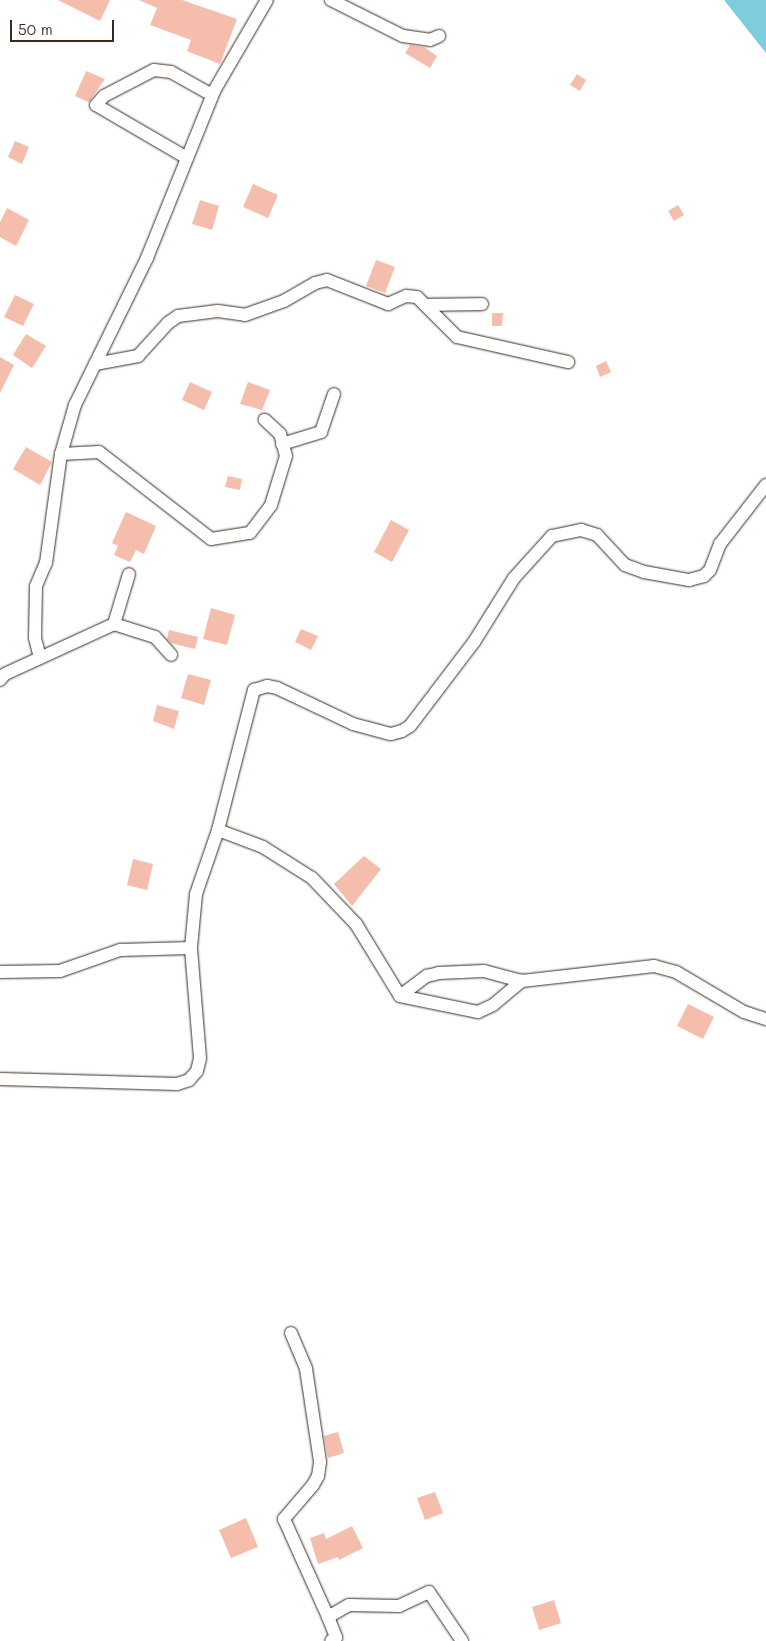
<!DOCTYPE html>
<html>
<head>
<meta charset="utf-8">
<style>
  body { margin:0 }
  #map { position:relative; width:766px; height:1641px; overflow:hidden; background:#fff; font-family:Mali,sans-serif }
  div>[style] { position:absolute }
  .water>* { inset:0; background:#80ccdf }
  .building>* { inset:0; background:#f5bdab }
  .roads { filter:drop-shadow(0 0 1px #3b2a1e) drop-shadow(0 0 1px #3b2a1e) }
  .street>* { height:12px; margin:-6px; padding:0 6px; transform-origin:6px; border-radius:6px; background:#fff }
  span { translate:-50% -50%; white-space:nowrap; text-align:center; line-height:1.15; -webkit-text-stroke:4.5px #fff; paint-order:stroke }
  .scale { position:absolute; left:10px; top:20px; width:104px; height:22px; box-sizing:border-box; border:2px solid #3b2a1e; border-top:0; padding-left:6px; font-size:15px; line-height:18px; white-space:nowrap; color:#3b2a1e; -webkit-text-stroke:4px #fff; paint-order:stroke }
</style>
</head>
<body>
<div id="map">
  <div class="water">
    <i style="clip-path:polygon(724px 0,766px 0,766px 53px)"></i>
  </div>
  <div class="building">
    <i style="clip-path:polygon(58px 0,110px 0,100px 21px)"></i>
    <i style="clip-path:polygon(139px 0,182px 0,237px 19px,220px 64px,187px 51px,191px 40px,150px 25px,157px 8px)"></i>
    <i style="clip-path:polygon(410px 45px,424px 47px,437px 56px,430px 68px,405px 53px)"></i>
    <i style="clip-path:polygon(86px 71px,105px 79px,89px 102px,75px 96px)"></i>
    <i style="clip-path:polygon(577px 74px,586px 80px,580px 91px,570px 85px)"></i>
    <i style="clip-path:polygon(15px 141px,29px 147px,22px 164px,8px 157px)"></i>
    <i style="clip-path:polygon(253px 184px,278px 195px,268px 218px,243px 207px)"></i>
    <i style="clip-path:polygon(200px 200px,219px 206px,212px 230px,192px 224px)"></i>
    <i style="clip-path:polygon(678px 205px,684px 215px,674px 221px,668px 211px)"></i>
    <i style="clip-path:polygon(7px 208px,29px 220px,16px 246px,0 237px,0 222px)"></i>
    <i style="clip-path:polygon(376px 260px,395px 267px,385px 293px,366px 286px)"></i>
    <i style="clip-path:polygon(15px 295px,34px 304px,23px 326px,4px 317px)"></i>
    <i style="clip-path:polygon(492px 313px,503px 313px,502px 326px,492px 326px)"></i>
    <i style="clip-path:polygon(26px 334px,46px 346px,32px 368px,13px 355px)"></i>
    <i style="clip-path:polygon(0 357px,14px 365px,0 393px)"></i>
    <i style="clip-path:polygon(606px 361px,611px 372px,600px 377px,596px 366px)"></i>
    <i style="clip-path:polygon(190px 382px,212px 392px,204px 410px,182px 400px)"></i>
    <i style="clip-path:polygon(248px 382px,270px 390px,262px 410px,240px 404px)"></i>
    <i style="clip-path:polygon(26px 447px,52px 462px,40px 485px,13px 469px)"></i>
    <i style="clip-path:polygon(228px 476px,242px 479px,240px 490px,225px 487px)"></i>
    <i style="clip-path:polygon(126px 512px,156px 526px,144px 554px,136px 550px,130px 562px,114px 555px,118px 546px,112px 543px)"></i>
    <i style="clip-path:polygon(391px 520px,409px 530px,392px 562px,374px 552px)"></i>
    <i style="clip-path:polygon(211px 608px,235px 615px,227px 645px,203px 639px)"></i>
    <i style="clip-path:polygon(301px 629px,318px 636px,311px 650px,295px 642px)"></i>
    <i style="clip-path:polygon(169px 630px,198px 637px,195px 649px,171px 643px,167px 639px)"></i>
    <i style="clip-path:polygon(188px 674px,211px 680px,204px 705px,181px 698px)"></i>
    <i style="clip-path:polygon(157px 705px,179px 711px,174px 729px,153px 721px)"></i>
    <i style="clip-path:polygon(364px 856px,381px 869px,352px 906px,334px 884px)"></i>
    <i style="clip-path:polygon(133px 859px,153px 864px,147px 890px,127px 885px)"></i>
    <i style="clip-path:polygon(688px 1004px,714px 1017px,703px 1039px,677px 1026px)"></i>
    <i style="clip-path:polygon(338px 1432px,344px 1453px,328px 1458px,324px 1436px)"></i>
    <i style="clip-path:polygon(435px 1492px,443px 1513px,425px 1520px,417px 1498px)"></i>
    <i style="clip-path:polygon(246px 1518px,258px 1547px,231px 1558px,219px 1530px)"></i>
    <i style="clip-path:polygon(352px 1526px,363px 1548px,339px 1560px,338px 1557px,318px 1564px,310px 1538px,324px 1533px,326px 1539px)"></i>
    <i style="clip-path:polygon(554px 1600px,561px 1623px,539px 1630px,532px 1607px)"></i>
  </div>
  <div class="roads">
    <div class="street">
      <i style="left:331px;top:0;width:80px;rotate:26.6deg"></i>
      <i style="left:403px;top:36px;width:27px;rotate:8deg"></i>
      <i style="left:430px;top:40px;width:10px;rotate:-24deg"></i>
      <i style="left:187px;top:158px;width:105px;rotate:-149.8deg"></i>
      <i style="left:96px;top:105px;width:12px;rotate:-48deg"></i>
      <i style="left:104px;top:96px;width:56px;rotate:-27.5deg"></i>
      <i style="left:154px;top:70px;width:17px;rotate:7deg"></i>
      <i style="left:171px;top:72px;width:47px;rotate:29.3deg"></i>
      <i style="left:425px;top:305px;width:57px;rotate:-1deg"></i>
      <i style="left:95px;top:364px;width:44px;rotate:-10.5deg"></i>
      <i style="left:138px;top:356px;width:45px;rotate:-47.7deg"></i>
      <i style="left:168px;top:323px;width:12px;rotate:-35deg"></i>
      <i style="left:178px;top:316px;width:40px;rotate:-7.1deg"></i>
      <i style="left:218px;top:311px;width:27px;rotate:8deg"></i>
      <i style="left:245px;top:315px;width:41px;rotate:-19.7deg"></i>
      <i style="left:284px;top:301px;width:36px;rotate:-30deg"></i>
      <i style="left:315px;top:283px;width:12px;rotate:-14deg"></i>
      <i style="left:327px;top:280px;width:66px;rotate:21.5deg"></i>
      <i style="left:388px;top:304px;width:20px;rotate:-24deg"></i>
      <i style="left:406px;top:296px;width:11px;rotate:5deg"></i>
      <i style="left:417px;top:297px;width:57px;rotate:45deg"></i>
      <i style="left:457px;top:337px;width:114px;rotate:12.7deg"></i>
      <i style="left:282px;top:444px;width:41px;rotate:-17.1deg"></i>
      <i style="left:321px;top:432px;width:40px;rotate:-71.1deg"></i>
      <i style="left:61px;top:454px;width:38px;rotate:-3deg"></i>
      <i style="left:99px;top:452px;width:142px;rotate:37.8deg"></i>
      <i style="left:211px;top:539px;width:39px;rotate:-9deg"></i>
      <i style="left:250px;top:533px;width:35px;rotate:-53deg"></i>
      <i style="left:271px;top:505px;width:51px;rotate:-73deg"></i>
      <i style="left:286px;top:456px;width:23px;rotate:-105deg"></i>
      <i style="left:280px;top:434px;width:21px;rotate:-137deg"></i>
      <i style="left:114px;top:624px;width:43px;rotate:17.6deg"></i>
      <i style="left:155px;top:637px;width:24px;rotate:48deg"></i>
      <i style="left:40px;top:658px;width:21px;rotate:-104deg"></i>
      <i style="left:35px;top:638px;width:52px;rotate:-88.9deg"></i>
      <i style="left:36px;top:586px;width:25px;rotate:-67deg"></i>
      <i style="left:46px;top:563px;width:110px;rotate:-82.2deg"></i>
      <i style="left:61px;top:454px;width:51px;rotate:-74.1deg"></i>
      <i style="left:75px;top:405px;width:164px;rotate:-63.9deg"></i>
      <i style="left:147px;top:258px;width:180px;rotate:-68.1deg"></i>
      <i style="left:214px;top:91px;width:105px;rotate:-59.8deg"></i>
      <i style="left:0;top:680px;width:8px;rotate:-50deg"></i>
      <i style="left:5px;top:674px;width:120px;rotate:-24.6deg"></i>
      <i style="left:114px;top:624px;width:52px;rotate:-73.3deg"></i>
      <i style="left:218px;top:830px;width:145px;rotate:-75.6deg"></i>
      <i style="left:254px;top:690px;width:14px;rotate:-17deg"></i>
      <i style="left:267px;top:686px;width:10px;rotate:11deg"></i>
      <i style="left:277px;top:688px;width:84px;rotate:25.3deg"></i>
      <i style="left:353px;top:724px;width:39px;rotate:15deg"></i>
      <i style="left:391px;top:734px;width:11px;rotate:-15deg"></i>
      <i style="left:402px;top:731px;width:9px;rotate:-32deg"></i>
      <i style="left:410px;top:726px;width:106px;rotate:-52.7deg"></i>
      <i style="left:474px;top:642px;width:75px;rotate:-58deg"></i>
      <i style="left:514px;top:578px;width:57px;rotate:-47.9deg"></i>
      <i style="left:552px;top:536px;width:30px;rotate:-12deg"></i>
      <i style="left:581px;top:530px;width:17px;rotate:17deg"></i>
      <i style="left:597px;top:535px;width:41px;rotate:47deg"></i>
      <i style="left:625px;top:565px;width:20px;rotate:20deg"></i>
      <i style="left:644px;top:572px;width:46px;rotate:10.1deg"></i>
      <i style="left:689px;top:580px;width:16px;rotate:-15deg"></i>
      <i style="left:704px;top:576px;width:8px;rotate:-45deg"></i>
      <i style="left:710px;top:570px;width:28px;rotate:-69deg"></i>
      <i style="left:720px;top:544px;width:75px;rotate:-52.1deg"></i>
      <i style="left:0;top:972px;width:60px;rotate:-1deg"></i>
      <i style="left:60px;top:971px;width:64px;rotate:-19.3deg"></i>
      <i style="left:120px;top:950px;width:71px;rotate:-1.6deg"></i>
      <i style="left:191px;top:948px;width:54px;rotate:-84.7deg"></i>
      <i style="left:196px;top:894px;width:68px;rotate:-71deg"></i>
      <i style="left:218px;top:830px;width:48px;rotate:20.7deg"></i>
      <i style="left:263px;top:847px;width:58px;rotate:32.3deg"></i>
      <i style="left:312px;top:878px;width:64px;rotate:46.3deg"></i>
      <i style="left:356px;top:924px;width:84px;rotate:58.6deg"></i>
      <i style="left:400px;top:996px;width:80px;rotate:11.6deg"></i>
      <i style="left:478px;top:1012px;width:17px;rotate:-25deg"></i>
      <i style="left:493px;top:1005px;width:38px;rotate:-40deg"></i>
      <i style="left:522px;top:981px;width:133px;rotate:-6.5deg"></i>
      <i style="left:654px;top:966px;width:23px;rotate:15deg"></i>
      <i style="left:676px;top:972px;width:79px;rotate:30.5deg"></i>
      <i style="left:744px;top:1012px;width:23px;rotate:18deg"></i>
      <i style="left:400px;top:996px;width:34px;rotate:-37deg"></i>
      <i style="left:427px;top:976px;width:12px;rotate:-14deg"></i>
      <i style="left:439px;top:973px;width:45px;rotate:-2.5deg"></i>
      <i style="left:484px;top:971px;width:39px;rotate:15deg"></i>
      <i style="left:0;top:1079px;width:177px;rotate:1.6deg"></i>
      <i style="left:177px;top:1084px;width:13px;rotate:-18deg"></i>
      <i style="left:189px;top:1080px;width:12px;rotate:-48deg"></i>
      <i style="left:197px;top:1071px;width:13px;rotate:-77deg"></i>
      <i style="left:200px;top:1058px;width:110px;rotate:-94.7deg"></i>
      <i style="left:291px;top:1333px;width:39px;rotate:67deg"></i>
      <i style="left:306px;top:1369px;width:94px;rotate:81.4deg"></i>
      <i style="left:320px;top:1462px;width:14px;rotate:98deg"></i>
      <i style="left:318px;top:1476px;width:10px;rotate:119deg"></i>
      <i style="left:313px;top:1485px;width:45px;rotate:130.5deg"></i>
      <i style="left:284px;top:1519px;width:107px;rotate:65.8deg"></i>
      <i style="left:328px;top:1617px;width:22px;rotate:68deg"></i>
      <i style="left:336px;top:1637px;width:6px;rotate:141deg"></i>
      <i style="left:328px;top:1617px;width:24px;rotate:-30deg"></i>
      <i style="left:349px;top:1605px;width:50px;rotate:1.1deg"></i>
      <i style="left:399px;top:1606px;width:33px;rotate:-25deg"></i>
      <i style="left:429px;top:1592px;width:59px;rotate:56deg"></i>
    </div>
  </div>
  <div class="scale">50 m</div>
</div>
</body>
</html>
